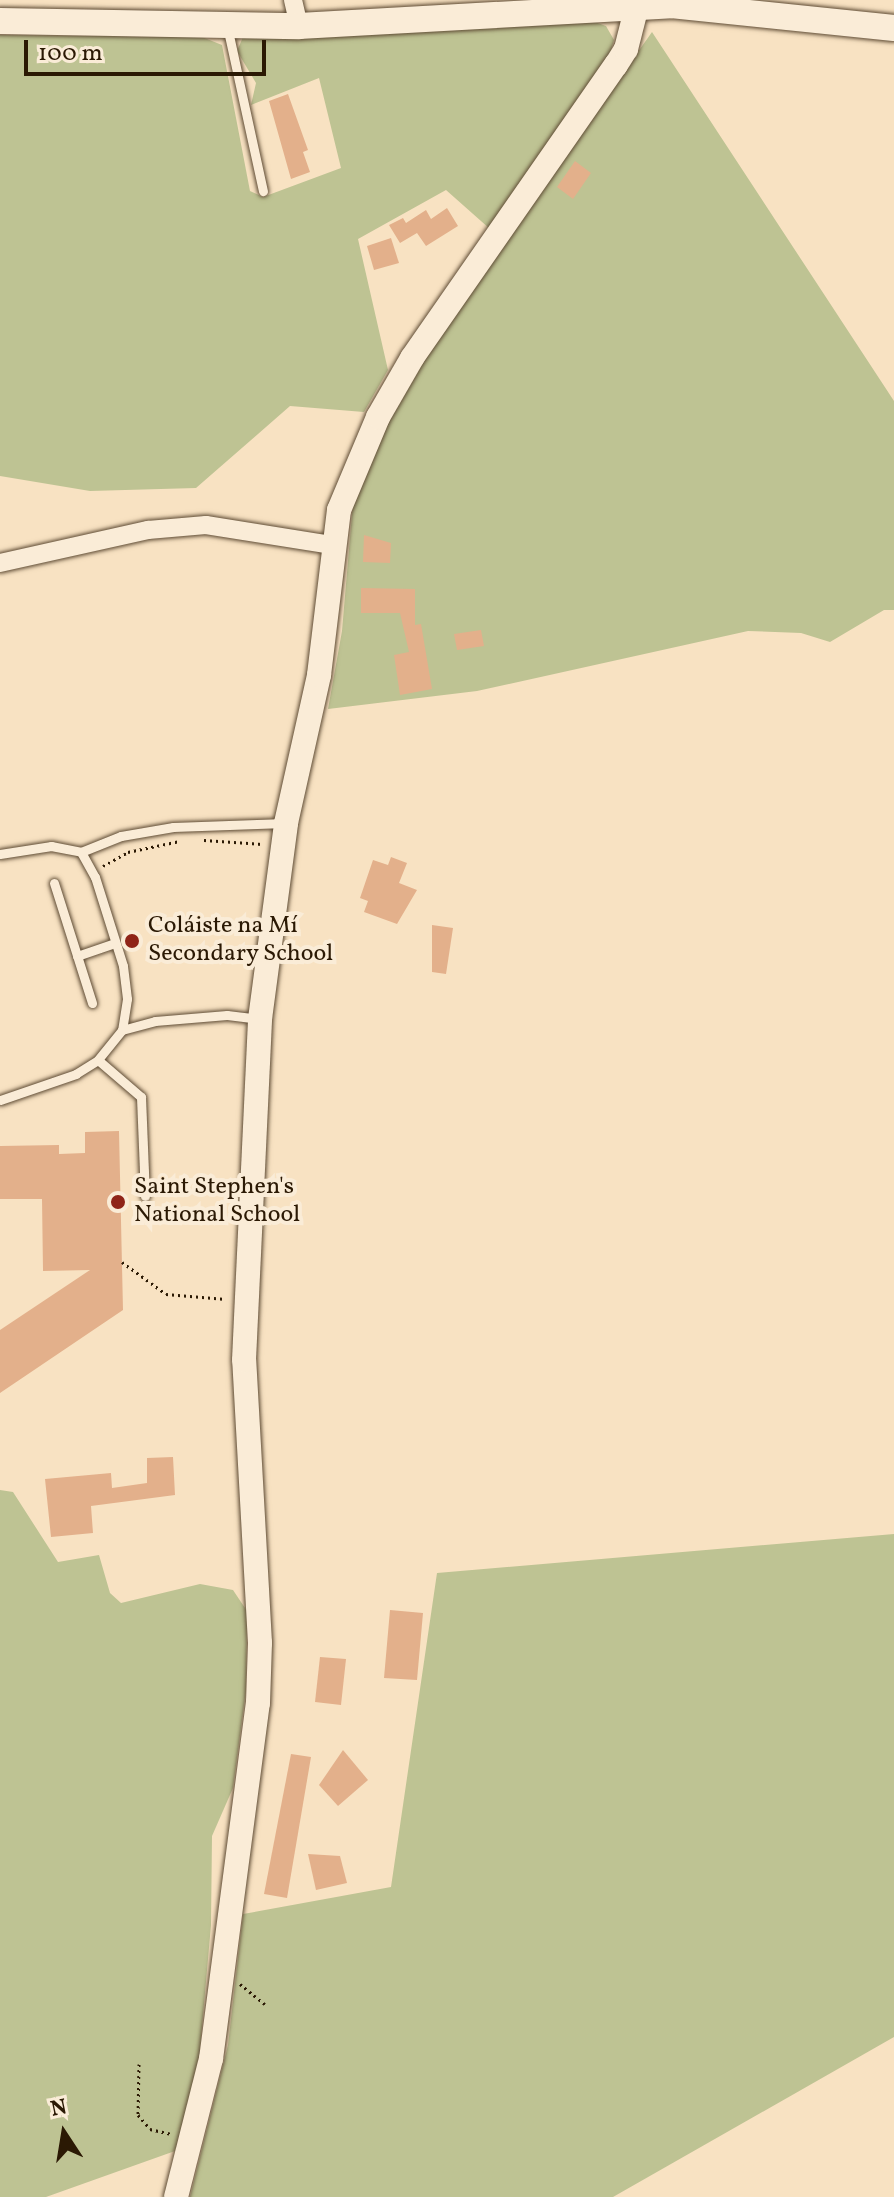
<!DOCTYPE html>
<html>
<head>
<meta charset="utf-8">
<style>
  body { margin:0 }
  #map { position:relative; width:894px; height:2197px; overflow:hidden; background:#f8e2c2; font-family:Vollkorn,serif }
  div>[style] { position:absolute }
  .green>* { inset:0; background:#bec393 }
  .building>* { inset:0; background:#e3b08b }
  .path>* { height:3px; margin-top:-1.5px; transform-origin:0; background:repeating-linear-gradient(90deg,#2b1904 0 2px,transparent 0 6px) }
  .roads { filter:drop-shadow(0 0 2px #5e4b34) drop-shadow(0 0 2px #5e4b34) }
  .service>* { height:9px; margin:-4.5px; padding:0 4.5px; transform-origin:4.5px; border-radius:4.5px; background:#faecd7 }
  .minor>* { height:18px; margin:-9px; padding:0 9px; transform-origin:9px; border-radius:9px; background:#faecd7 }
  .tertiary>* { height:24px; margin:-12px; padding:0 12px; transform-origin:12px; border-radius:12px; background:#faecd7 }
  .secondary>* { height:26px; margin:-13px; padding:0 13px; transform-origin:13px; border-radius:13px; background:#faecd7 }
  .dots>* { width:22px; height:22px; translate:-50% -50%; box-sizing:border-box; border:4px solid #faecd7; border-radius:50% }
  span { translate:-50% -50%; white-space:nowrap; text-align:center; line-height:1.15; -webkit-text-stroke:8px #faecd7; paint-order:stroke }
  .poi-label { font-size:24px; color:#2b1904 }
  .left { translate:0 -50%; text-align:left }
  .north { position:absolute; left:24px; top:2093px; width:80px; height:80px; -webkit-text-stroke:6px #faecd7; paint-order:stroke; rotate:348deg; font-size:22px; font-weight:700; line-height:32px; text-align:center; color:#2b1904 }
  .north::after { content:''; display:block; margin:auto; width:28px; height:36px; background:#2b1904; clip-path:polygon(50% 0,100% 100%,50% 72%,0 100%) }
  .scale { position:absolute; left:24px; top:40px; width:242px; height:36px; box-sizing:border-box; border:4px solid #2b1904; border-top:0; padding-left:10px; font-size:24px; line-height:28px; white-space:nowrap; color:#2b1904; -webkit-text-stroke:6px #faecd7; paint-order:stroke }
</style>
</head>
<body>
<div id="map">
  <div class="green">
    <i style="clip-path:polygon(592px 21px,606px 26px,614px 40px,608px 60px,490px 229px,446px 190px,358px 239px,388px 370px,364px 412px,290px 406px,196px 488px,90px 491px,0 476px,0 35px,202px 37px,222px 45px,250px 191px,263px 197px,341px 168px,319px 78px,251px 105px,256px 83px,237px 51px,243px 37px)"></i>
    <i style="clip-path:polygon(652px 32px,894px 401px,894px 610px,884px 610px,830px 642px,801px 633px,748px 631px,477px 691px,328px 709px,342px 631px,354px 491px,410px 376px)"></i>
    <i style="clip-path:polygon(0 1490px,13px 1492px,58px 1562px,99px 1555px,110px 1593px,121px 1603px,200px 1584px,233px 1590px,247px 1611px,246px 1690px,233px 1788px,212px 1836px,211px 1925px,198px 2072px,175px 2151px,46px 2197px,0 2197px)"></i>
    <i style="clip-path:polygon(894px 1534px,894px 2037px,613px 2197px,190px 2197px,228px 2045px,243px 1914px,391px 1887px,437px 1573px)"></i>
  </div>
  <div class="building">
    <i style="clip-path:polygon(288px 94px,308px 150px,303px 152px,310px 172px,291px 179px,269px 101px)"></i>
    <i style="clip-path:polygon(575px 161px,591px 173px,573px 199px,557px 187px)"></i>
    <i style="clip-path:polygon(447px 208px,458px 226px,426px 246px,417px 233px,400px 243px,389px 225px,403px 218px,406px 223px,426px 210px,431px 219px)"></i>
    <i style="clip-path:polygon(391px 238px,399px 263px,374px 270px,367px 246px)"></i>
    <i style="clip-path:polygon(364px 535px,391px 543px,390px 563px,363px 562px)"></i>
    <i style="clip-path:polygon(361px 588px,415px 589px,415px 625px,421px 624px,432px 689px,400px 695px,394px 655px,409px 652px,400px 613px,361px 613px)"></i>
    <i style="clip-path:polygon(481px 630px,484px 646px,457px 650px,454px 634px)"></i>
    <i style="clip-path:polygon(391px 857px,407px 863px,399px 883px,417px 890px,397px 924px,364px 912px,368px 901px,360px 898px,373px 860px,388px 865px)"></i>
    <i style="clip-path:polygon(432px 925px,453px 928px,446px 974px,432px 972px)"></i>
    <i style="clip-path:polygon(119px 1131px,123px 1310px,0 1393px,0 1330px,90px 1270px,43px 1271px,42px 1199px,0 1199px,0 1146px,59px 1145px,59px 1154px,85px 1153px,85px 1132px)"></i>
    <i style="clip-path:polygon(173px 1457px,175px 1495px,91px 1506px,93px 1533px,51px 1537px,45px 1479px,111px 1473px,112px 1488px,147px 1483px,147px 1458px)"></i>
    <i style="clip-path:polygon(390px 1610px,423px 1613px,417px 1680px,384px 1678px)"></i>
    <i style="clip-path:polygon(320px 1657px,346px 1659px,341px 1705px,315px 1702px)"></i>
    <i style="clip-path:polygon(343px 1750px,368px 1780px,338px 1806px,319px 1785px)"></i>
    <i style="clip-path:polygon(291px 1754px,311px 1757px,287px 1898px,264px 1894px)"></i>
    <i style="clip-path:polygon(308px 1854px,340px 1856px,347px 1883px,316px 1890px)"></i>
  </div>
  <div class="path">
    <i style="left:204px;top:840px;width:59px;rotate:3.9deg"></i>
    <i style="left:103px;top:866px;width:29px;rotate:-29deg"></i>
    <i style="left:128px;top:852px;width:53px;rotate:-11.9deg"></i>
    <i style="left:122px;top:1262px;width:54px;rotate:36deg"></i>
    <i style="left:166px;top:1294px;width:60px;rotate:4.8deg"></i>
    <i style="left:240px;top:1984px;width:32px;rotate:39deg"></i>
    <i style="left:139px;top:2064px;width:51px;rotate:91.1deg"></i>
    <i style="left:138px;top:2115px;width:18px;rotate:49deg"></i>
    <i style="left:150px;top:2129px;width:22px;rotate:13deg"></i>
  </div>
  <div class="roads">
    <div class="service">
      <i style="left:227px;top:26px;width:169px;rotate:77.7deg"></i>
      <i style="left:81px;top:852px;width:43px;rotate:-21.8deg"></i>
      <i style="left:121px;top:836px;width:53px;rotate:-9.8deg"></i>
      <i style="left:173px;top:827px;width:112px;rotate:-2deg"></i>
      <i style="left:0;top:854px;width:52px;rotate:-8.9deg"></i>
      <i style="left:51px;top:846px;width:31px;rotate:11deg"></i>
      <i style="left:81px;top:852px;width:29px;rotate:61deg"></i>
      <i style="left:95px;top:877px;width:93px;rotate:72.5deg"></i>
      <i style="left:123px;top:966px;width:33px;rotate:83deg"></i>
      <i style="left:127px;top:999px;width:31px;rotate:99deg"></i>
      <i style="left:122px;top:1030px;width:38px;rotate:129deg"></i>
      <i style="left:98px;top:1060px;width:26px;rotate:148deg"></i>
      <i style="left:76px;top:1074px;width:80px;rotate:161.1deg"></i>
      <i style="left:54px;top:883px;width:126px;rotate:72.4deg"></i>
      <i style="left:77px;top:956px;width:40px;rotate:-18.9deg"></i>
      <i style="left:122px;top:1030px;width:34px;rotate:-15deg"></i>
      <i style="left:155px;top:1021px;width:72px;rotate:-4.8deg"></i>
      <i style="left:227px;top:1015px;width:33px;rotate:7deg"></i>
      <i style="left:98px;top:1060px;width:57px;rotate:40.7deg"></i>
      <i style="left:141px;top:1097px;width:99px;rotate:87.7deg"></i>
    </div>
    <div class="minor">
      <i style="left:293px;top:0;width:27px;rotate:77deg"></i>
      <i style="left:0;top:563px;width:152px;rotate:-12.6deg"></i>
      <i style="left:148px;top:530px;width:58px;rotate:-4.9deg"></i>
      <i style="left:206px;top:525px;width:128px;rotate:9deg"></i>
    </div>
    <div class="tertiary">
      <i style="left:176px;top:2197px;width:142px;rotate:-75.8deg"></i>
      <i style="left:211px;top:2059px;width:359px;rotate:-82.5deg"></i>
      <i style="left:258px;top:1703px;width:60px;rotate:-88.1deg"></i>
      <i style="left:260px;top:1643px;width:283px;rotate:-93.2deg"></i>
      <i style="left:244px;top:1360px;width:341px;rotate:-87.3deg"></i>
      <i style="left:260px;top:1019px;width:198px;rotate:-82.4deg"></i>
      <i style="left:286px;top:823px;width:152px;rotate:-77.4deg"></i>
      <i style="left:319px;top:675px;width:166px;rotate:-83.1deg"></i>
      <i style="left:339px;top:510px;width:101px;rotate:-67.2deg"></i>
      <i style="left:378px;top:417px;width:68px;rotate:-60deg"></i>
      <i style="left:412px;top:358px;width:357px;rotate:-55.2deg"></i>
      <i style="left:616px;top:65px;width:19px;rotate:-58deg"></i>
      <i style="left:626px;top:49px;width:44px;rotate:-75.7deg"></i>
    </div>
    <div class="secondary">
      <i style="left:0;top:21px;width:299px;rotate:1deg"></i>
      <i style="left:299px;top:26px;width:373px;rotate:-3.2deg"></i>
      <i style="left:671px;top:5px;width:224px;rotate:5.9deg"></i>
    </div>
  </div>
  <div class="dots">
    <i style="left:132px;top:941px;background:#8f2418"></i>
    <i style="left:118px;top:1202px;background:#8f2418"></i>
  </div>
  <div class="poi-label">
    <span class="left" style="left:148px;top:941px">Coláiste na Mí<br>Secondary School</span>
    <span class="left" style="left:134px;top:1202px">Saint Stephen's<br>National School</span>
  </div>
  <div class="north">N</div>
  <div class="scale">100 m</div>
</div>
</body>
</html>
